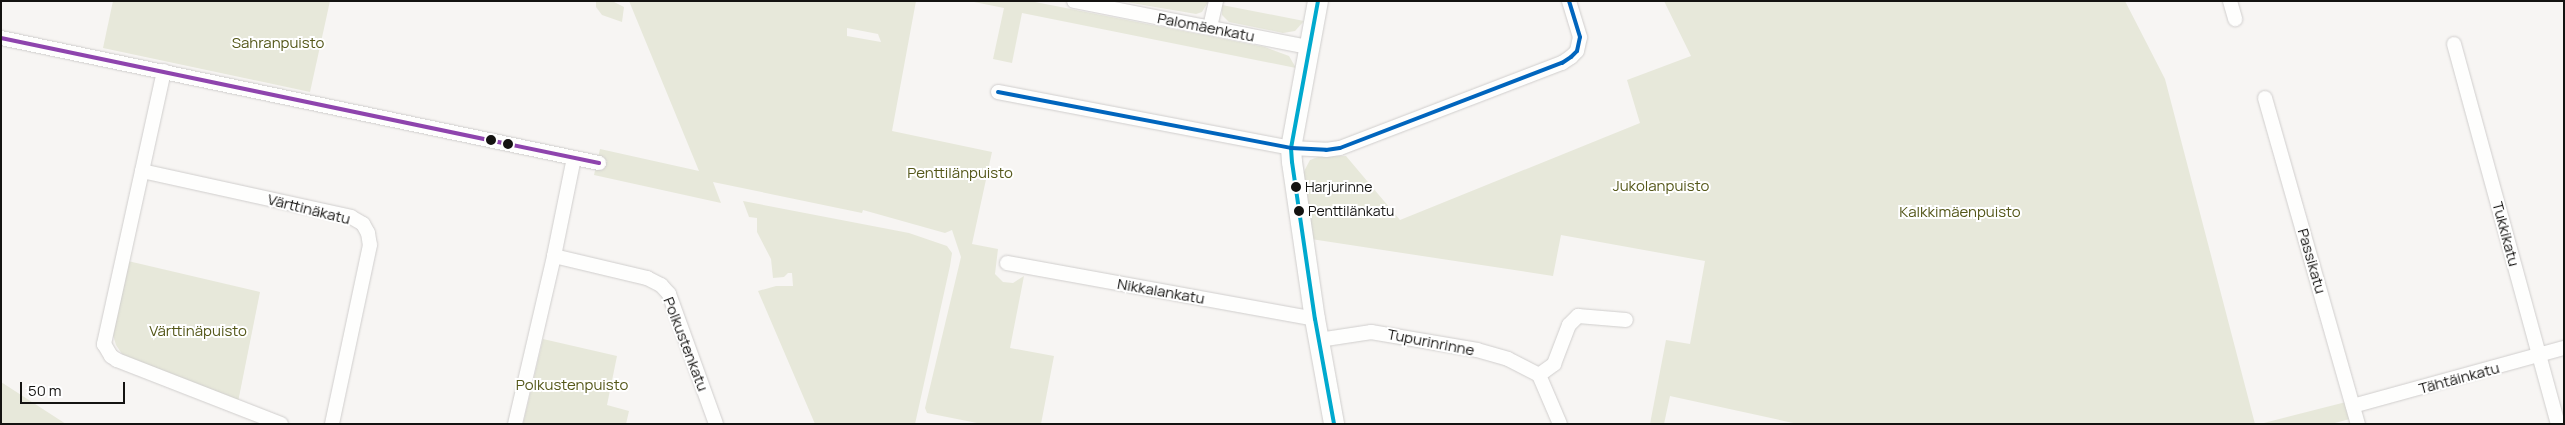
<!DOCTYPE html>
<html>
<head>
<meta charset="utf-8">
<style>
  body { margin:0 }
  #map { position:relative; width:2565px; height:425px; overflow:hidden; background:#f7f5f3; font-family:Manrope,sans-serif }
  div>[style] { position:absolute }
  .green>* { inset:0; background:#e7e8da }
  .roads { filter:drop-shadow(0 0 1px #d0cecd) drop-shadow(0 0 1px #d0cecd) }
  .street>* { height:14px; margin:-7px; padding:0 7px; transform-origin:7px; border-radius:7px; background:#fefefd }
  .secondary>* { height:20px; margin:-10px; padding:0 10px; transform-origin:10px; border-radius:10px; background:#fefefd }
  .bus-1>* { height:4px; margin:-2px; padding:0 2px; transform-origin:2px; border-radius:2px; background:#00a9ce }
  .bus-2>* { height:4px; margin:-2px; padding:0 2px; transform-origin:2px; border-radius:2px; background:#8e44ad }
  .bus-3>* { height:4px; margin:-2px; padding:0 2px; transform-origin:2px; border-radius:2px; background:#0065bd }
  .dots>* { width:14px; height:14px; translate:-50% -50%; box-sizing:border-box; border:2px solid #fff; border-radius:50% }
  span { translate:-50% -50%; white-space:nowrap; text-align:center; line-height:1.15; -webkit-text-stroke:4px #fff; paint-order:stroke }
  .bus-label { font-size:14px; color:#141311 }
  .left { translate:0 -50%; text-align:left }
  .street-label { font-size:15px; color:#141311 }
  .park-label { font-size:15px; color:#545719 }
  .frame { position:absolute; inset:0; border:2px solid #141311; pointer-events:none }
  .scale { position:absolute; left:20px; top:382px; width:105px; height:22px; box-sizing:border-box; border:2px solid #141311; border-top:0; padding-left:6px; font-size:15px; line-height:18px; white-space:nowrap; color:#141311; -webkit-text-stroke:4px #fff; paint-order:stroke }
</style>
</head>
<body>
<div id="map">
  <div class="green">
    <i style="clip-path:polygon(113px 1px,330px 1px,310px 92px,103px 48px)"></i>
    <i style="clip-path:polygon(596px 1px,612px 1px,624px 7px,622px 22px,602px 15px,596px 7px)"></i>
    <i style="clip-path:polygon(evenodd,629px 1px,916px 1px,892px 131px,992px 152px,972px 244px,998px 249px,995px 274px,1003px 282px,1013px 283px,1024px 276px,1010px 348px,1054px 356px,1041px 424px,982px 424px,927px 413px,925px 408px,961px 257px,952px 230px,945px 233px,863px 210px,862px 213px,713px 182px,721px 203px,594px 175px,600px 149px,699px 171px,629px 1px,847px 28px,878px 34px,881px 42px,847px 36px,847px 28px)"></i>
    <i style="clip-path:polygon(969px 1px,1030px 1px,1265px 47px,1289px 56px,1296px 68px,1022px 13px,1012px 63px,993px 59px,1004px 8px)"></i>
    <i style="clip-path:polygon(1120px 1px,1204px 1px,1208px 2px,1202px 12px,1196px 14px)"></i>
    <i style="clip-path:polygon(1664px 1px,2125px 1px,2165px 79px,2255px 424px,1798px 424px,1670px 396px,1664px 424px,1650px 424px,1666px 340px,1690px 344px,1705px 261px,1561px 235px,1553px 276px,1311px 239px,1302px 175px,1310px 160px,1318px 157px,1346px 156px,1400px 220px,1640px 123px,1627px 80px,1691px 56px)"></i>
    <i style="clip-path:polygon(1222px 5px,1304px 21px,1295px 31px,1283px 33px,1229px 22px,1222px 15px)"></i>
    <i style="clip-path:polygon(743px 201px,909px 233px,947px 246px,952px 253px,950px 266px,915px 424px,815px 424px,758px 291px,776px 286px,793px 286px,792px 273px,788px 273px,784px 277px,773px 278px,771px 259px,757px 232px,757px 218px,749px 217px)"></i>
    <i style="clip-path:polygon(128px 261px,260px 292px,238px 402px,124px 357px,116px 345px,113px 335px,114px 321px)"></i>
    <i style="clip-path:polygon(543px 339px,617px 356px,607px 405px,629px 411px,626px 424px,523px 424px)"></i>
    <i style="clip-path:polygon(1px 382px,66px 424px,1px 424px)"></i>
    <i style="clip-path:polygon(2346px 402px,2350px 419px,2331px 424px,2260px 424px)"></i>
  </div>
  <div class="roads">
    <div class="street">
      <i style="left:1074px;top:1px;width:239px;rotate:11.1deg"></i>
      <i style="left:2230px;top:1px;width:19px;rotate:74deg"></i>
      <i style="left:1210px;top:27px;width:27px;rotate:-77deg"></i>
      <i style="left:1px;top:38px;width:611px;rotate:11.81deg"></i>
      <i style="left:2454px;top:44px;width:394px;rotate:74.7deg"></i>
      <i style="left:164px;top:71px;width:280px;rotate:102.4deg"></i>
      <i style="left:104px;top:344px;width:14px;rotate:60deg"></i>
      <i style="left:111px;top:356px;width:7px;rotate:34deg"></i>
      <i style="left:117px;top:360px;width:176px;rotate:21.3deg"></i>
      <i style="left:998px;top:92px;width:298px;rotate:10.8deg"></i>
      <i style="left:1291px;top:148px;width:35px;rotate:3deg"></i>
      <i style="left:1326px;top:150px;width:14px;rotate:-8deg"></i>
      <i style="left:1340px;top:148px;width:238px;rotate:-21deg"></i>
      <i style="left:1562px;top:63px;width:11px;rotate:-34deg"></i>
      <i style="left:1571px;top:57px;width:8px;rotate:-45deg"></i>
      <i style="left:1577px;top:51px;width:14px;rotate:-78deg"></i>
      <i style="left:1580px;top:37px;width:38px;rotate:-107deg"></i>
      <i style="left:2265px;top:98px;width:339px;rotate:74.1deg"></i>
      <i style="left:142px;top:171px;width:214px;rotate:12.4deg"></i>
      <i style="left:351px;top:217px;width:14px;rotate:30deg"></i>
      <i style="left:363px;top:224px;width:10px;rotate:61deg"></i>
      <i style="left:368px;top:233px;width:12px;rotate:81deg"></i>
      <i style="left:370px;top:245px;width:183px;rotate:102deg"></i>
      <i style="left:554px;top:256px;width:96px;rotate:13.3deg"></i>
      <i style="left:647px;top:278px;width:16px;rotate:27deg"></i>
      <i style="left:661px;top:285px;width:12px;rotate:48deg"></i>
      <i style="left:669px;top:294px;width:138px;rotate:70.1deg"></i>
      <i style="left:1007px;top:263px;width:313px;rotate:10.3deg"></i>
      <i style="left:1319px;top:340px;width:53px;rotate:-8.7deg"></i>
      <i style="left:1371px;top:332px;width:108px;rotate:9.6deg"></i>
      <i style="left:1477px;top:350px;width:32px;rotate:16deg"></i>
      <i style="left:1508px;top:359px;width:35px;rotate:27deg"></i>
      <i style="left:1539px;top:375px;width:53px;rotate:66.8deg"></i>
      <i style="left:1539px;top:375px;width:19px;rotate:-36deg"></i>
      <i style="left:1554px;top:364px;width:42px;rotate:-69deg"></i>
      <i style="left:1569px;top:325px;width:13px;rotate:-45deg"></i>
      <i style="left:1578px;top:316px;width:48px;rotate:4.8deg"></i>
      <i style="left:2353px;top:406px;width:219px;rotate:-15.4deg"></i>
      <i style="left:515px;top:424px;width:172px;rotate:-76.9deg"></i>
      <i style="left:554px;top:256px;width:100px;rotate:-78.5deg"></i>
    </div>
    <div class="secondary">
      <i style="left:1318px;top:1px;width:149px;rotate:100.4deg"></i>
      <i style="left:1291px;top:148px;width:14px;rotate:86deg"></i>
      <i style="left:1292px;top:162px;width:159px;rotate:81.7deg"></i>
      <i style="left:1315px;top:319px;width:107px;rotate:79.7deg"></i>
    </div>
  </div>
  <div class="bus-1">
    <i style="left:1318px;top:1px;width:149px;rotate:100.4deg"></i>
    <i style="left:1291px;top:148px;width:14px;rotate:86deg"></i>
    <i style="left:1292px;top:162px;width:159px;rotate:81.7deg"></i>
    <i style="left:1315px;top:319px;width:107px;rotate:79.7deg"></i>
  </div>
  <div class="bus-2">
    <i style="left:1px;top:38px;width:611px;rotate:11.81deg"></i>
  </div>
  <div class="bus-3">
    <i style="left:998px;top:92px;width:298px;rotate:10.8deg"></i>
    <i style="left:1291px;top:148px;width:35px;rotate:3deg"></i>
    <i style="left:1326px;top:150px;width:14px;rotate:-8deg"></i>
    <i style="left:1340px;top:148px;width:238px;rotate:-21deg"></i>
    <i style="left:1562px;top:63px;width:11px;rotate:-34deg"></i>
    <i style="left:1571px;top:57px;width:8px;rotate:-45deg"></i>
    <i style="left:1577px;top:51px;width:14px;rotate:-78deg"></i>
    <i style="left:1580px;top:37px;width:38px;rotate:-107deg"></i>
  </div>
  <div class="dots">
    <i style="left:491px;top:140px;background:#141311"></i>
    <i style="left:508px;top:144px;background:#141311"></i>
    <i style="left:1296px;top:187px;background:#141311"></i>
    <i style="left:1299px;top:211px;background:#141311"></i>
  </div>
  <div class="bus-label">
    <span class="left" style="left:1305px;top:187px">Harjurinne</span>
    <span class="left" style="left:1308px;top:211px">Penttilänkatu</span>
  </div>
  <div class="street-label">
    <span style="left:1206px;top:27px;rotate:11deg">Palomäenkatu</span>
    <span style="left:309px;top:209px;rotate:14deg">Värttinäkatu</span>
    <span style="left:2506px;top:234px;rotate:75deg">Tukkikatu</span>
    <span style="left:2312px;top:261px;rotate:74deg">Passikatu</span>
    <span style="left:1161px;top:291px;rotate:10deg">Nikkalankatu</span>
    <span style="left:1431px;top:342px;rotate:11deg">Tupurinrinne</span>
    <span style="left:686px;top:344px;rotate:69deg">Polkustenkatu</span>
    <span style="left:2459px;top:378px;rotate:-15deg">Tähtäinkatu</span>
  </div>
  <div class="park-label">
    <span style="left:278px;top:43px">Sahranpuisto</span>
    <span style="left:960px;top:173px">Penttilänpuisto</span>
    <span style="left:1661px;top:186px">Jukolanpuisto</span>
    <span style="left:1960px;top:212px">Kalkkimäenpuisto</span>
    <span style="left:198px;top:331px">Värttinäpuisto</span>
    <span style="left:572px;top:385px">Polkustenpuisto</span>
  </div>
  <div class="frame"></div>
  <div class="scale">50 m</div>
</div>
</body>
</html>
